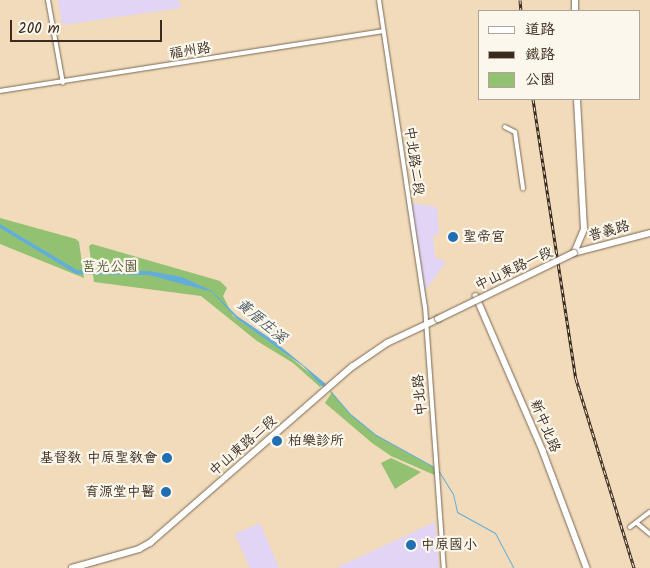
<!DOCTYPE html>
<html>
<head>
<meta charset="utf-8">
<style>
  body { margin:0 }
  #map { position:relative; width:650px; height:568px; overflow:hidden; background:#f1dbba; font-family:Kalam,"LXGW WenKai TC",sans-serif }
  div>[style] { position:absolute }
  .built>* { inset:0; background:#e1d4f4 }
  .green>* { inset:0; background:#92c271 }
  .water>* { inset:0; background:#63addb }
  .stream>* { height:1px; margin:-0.5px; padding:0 0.5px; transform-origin:0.5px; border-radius:0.5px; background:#63addb }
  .roads { filter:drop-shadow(0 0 1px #7b6855) drop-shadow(0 0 1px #7b6855) }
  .street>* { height:4px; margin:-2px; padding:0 2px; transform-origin:2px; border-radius:2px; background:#fff }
  .secondary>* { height:5.5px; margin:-2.75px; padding:0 2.75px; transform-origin:2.75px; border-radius:2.75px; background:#fff }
  .rail>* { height:3px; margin-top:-1.5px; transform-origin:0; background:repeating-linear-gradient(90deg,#fbf7ec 0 4px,#3b2a1e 0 8px); box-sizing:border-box; border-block:1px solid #3b2a1e }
  .bridges { filter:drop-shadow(0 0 1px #7b6855) drop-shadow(0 0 1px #7b6855) }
  .secondary-bridge>* { height:5.5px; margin:-2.75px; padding:0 2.75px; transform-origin:2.75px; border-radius:2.75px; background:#fff }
  .dots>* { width:14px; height:14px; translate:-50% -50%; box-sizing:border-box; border:2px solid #fbf7ec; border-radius:50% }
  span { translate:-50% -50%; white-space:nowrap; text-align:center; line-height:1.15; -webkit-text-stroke:4.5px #fbf7ec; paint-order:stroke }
  .street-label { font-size:14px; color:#3b2a1e }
  .poi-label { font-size:14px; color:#3b2a1e }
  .left { translate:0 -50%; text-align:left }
  .right { translate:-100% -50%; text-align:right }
  .park-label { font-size:14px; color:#555837 }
  .water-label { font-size:15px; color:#495860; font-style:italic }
  .legend { position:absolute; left:478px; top:10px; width:162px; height:90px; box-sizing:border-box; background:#fbf7ec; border:1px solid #aea59a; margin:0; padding:6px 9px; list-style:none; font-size:15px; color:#3b2a1e }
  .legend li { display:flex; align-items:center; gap:10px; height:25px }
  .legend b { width:25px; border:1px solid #aea59a }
  .scale { position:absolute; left:10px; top:20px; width:152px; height:22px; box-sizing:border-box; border:2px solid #3b2a1e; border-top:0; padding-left:6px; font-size:15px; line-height:18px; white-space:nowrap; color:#3b2a1e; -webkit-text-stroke:4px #fbf7ec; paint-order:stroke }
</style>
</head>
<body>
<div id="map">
  <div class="built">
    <i style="clip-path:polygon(58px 0,179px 0,181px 8px,62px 25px)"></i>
    <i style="clip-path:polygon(411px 203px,437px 207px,439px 234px,433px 236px,435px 257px,446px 262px,425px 291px)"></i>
    <i style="clip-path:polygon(435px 522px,439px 568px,336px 568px)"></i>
    <i style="clip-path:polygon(260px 523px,279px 568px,250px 568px,235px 534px)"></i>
  </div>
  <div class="green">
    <i style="clip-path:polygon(0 218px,76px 239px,79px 242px,84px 278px,0 244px)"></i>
    <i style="clip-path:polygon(92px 244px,220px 281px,227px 288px,223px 296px,233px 316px,273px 343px,323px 384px,320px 387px,293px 363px,257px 341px,201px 296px,94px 282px,89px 246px)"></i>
    <i style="clip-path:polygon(332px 392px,350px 414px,376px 435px,439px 470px,439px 477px,391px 456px,372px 443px,325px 403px)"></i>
    <i style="clip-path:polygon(391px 458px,421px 472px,395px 489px,381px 463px)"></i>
  </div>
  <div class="water">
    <i style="clip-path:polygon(0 224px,77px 270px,149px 271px,182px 277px,212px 291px,237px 316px,274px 341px,326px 384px,323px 387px,303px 366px,236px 318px,212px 292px,149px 275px,76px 274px,0 228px)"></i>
  </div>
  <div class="stream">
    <i style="left:275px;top:344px;width:23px;rotate:38deg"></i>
    <i style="left:330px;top:391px;width:30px;rotate:49deg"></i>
    <i style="left:350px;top:414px;width:33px;rotate:39deg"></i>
    <i style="left:376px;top:435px;width:66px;rotate:28.9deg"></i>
    <i style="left:438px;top:470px;width:28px;rotate:58deg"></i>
    <i style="left:453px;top:494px;width:18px;rotate:77deg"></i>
    <i style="left:457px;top:512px;width:43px;rotate:28.9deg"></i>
    <i style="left:495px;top:533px;width:40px;rotate:62deg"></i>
  </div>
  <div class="roads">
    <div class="street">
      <i style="left:48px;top:0;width:84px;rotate:79.8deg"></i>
      <i style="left:379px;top:0;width:309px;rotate:81.5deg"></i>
      <i style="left:425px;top:306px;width:263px;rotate:85.9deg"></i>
      <i style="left:0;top:91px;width:388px;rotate:-8.9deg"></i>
      <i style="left:505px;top:127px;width:11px;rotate:27deg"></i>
      <i style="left:515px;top:132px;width:57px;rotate:81.9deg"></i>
      <i style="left:638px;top:524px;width:16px;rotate:40deg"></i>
      <i style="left:630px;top:527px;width:25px;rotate:-37deg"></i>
    </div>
    <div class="secondary">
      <i style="left:575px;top:11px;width:11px;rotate:-90deg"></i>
      <i style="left:574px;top:253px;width:26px;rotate:-67deg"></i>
      <i style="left:584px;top:229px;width:130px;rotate:-93.1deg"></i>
      <i style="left:574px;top:253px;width:79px;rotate:-14.7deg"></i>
      <i style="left:476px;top:296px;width:169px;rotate:66.6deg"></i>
      <i style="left:543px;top:451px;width:125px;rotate:69.4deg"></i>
      <i style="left:72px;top:568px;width:70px;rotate:-15.8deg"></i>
      <i style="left:139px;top:549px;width:13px;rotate:-29deg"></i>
      <i style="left:150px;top:543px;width:268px;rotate:-41.1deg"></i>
      <i style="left:352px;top:367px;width:42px;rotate:-34.4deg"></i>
      <i style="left:387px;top:343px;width:56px;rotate:-25.2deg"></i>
    </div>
  </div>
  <div class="rail">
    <i style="left:520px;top:0;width:11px;rotate:85deg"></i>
    <i style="left:533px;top:99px;width:283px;rotate:81.3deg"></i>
    <i style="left:576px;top:379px;width:198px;rotate:72.9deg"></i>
  </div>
  <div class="bridges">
    <div class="secondary-bridge">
      <i style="left:438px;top:319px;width:151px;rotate:-25.9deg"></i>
    </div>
  </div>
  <div class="dots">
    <i style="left:453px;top:237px;background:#1f6fb2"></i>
    <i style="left:277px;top:441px;background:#1f6fb2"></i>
    <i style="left:167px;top:458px;background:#1f6fb2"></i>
    <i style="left:166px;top:492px;background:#1f6fb2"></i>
    <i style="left:411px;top:545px;background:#1f6fb2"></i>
  </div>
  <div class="street-label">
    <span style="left:190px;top:51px;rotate:-9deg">福州路</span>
    <span style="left:414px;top:161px;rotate:82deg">中北路二段</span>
    <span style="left:609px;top:231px;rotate:-15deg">普義路</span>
    <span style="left:514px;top:269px;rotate:-25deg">中山東路一段</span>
    <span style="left:420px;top:395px;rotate:-95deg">中北路</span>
    <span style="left:545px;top:426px;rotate:67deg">新中北路</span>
    <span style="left:243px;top:446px;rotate:-41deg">中山東路二段</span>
  </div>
  <div class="poi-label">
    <span class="left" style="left:463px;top:237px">聖帝宮</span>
    <span class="left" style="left:288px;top:441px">柏樂診所</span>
    <span class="right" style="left:157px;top:458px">基督教 中原聖教會</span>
    <span class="right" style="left:155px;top:492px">育源堂中醫</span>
    <span class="left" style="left:421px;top:545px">中原國小</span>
  </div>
  <div class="park-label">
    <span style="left:110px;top:267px">莒光公園</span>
  </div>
  <div class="water-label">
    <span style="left:261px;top:322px;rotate:40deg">黃厝庄溪</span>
  </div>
  <ul class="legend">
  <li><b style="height:6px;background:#fff"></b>道路</li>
  <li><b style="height:6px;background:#3b2a1e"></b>鐵路</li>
  <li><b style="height:14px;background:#92c271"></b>公園</li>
  </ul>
  <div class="scale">200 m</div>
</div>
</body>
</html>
